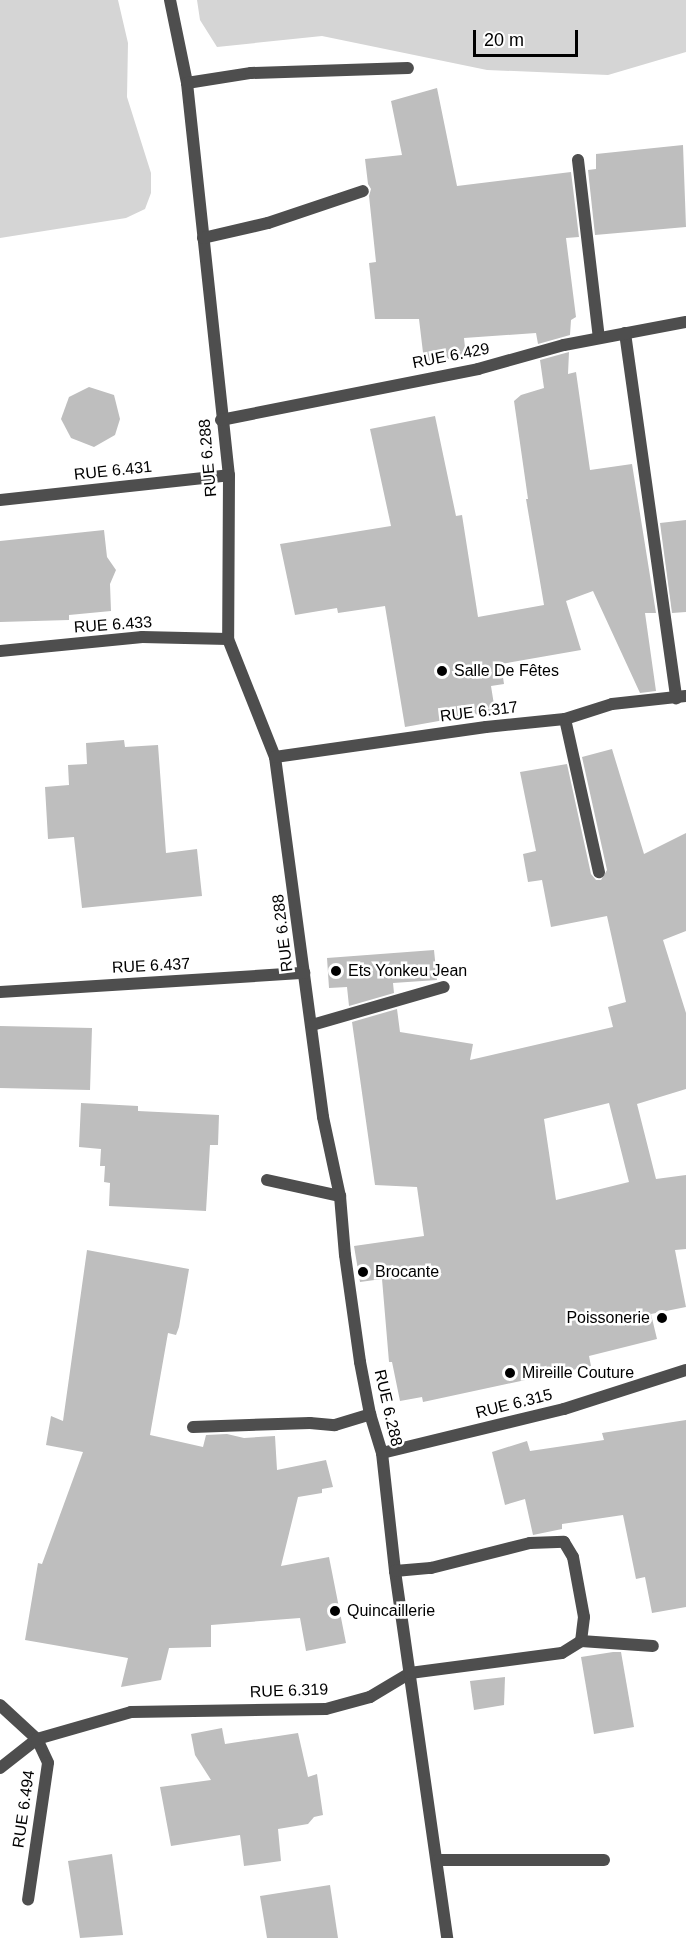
<!DOCTYPE html>
<html>
<head>
<meta charset="utf-8">
<style>
  body { margin:0 }
  #map { position:relative; width:686px; height:1938px; overflow:hidden; background:#fff; font-family:Arial,sans-serif }
  div>[style] { position:absolute }
  .green>* { inset:0; background:#d5d5d5 }
  .building>* { inset:0; background:#bebebe }
  .street>* { height:12px; margin:-6px; padding:0 6px; transform-origin:6px; border-radius:6px; background:#4e4e4e }
  .dots>* { width:16px; height:16px; translate:-50% -50%; box-sizing:border-box; border:3px solid #fff; border-radius:50% }
  span { translate:-50% -50%; white-space:nowrap; text-align:center; line-height:1.15; -webkit-text-stroke:5px #fff; paint-order:stroke }
  .street-label { font-size:16px; color:#000 }
  .poi-label { font-size:16px; color:#000 }
  .left { translate:0 -50%; text-align:left }
  .right { translate:-100% -50%; text-align:right }
  .scale { position:absolute; left:473px; top:30px; width:105px; height:27px; box-sizing:border-box; border:3px solid #000; border-top:0; padding-left:8px; font-size:18px; line-height:21px; white-space:nowrap; color:#000; -webkit-text-stroke:4px #fff; paint-order:stroke }
</style>
</head>
<body>
<div id="map">
  <div class="green">
    <i style="clip-path:polygon(0 0,118px 0,128px 43px,127px 97px,151px 173px,151px 193px,145px 209px,126px 218px,0 238px)"></i>
    <i style="clip-path:polygon(197px 0,686px 0,686px 52px,608px 75px,487px 70px,322px 36px,217px 47px,200px 20px)"></i>
  </div>
  <div class="building">
    <i style="clip-path:polygon(437px 88px,457px 186px,571px 172px,579px 237px,566px 238px,576px 317px,571px 320px,570px 335px,538px 344px,536px 333px,464px 338px,466px 357px,424px 361px,419px 319px,375px 319px,369px 263px,376px 262px,369px 196px,371px 189px,368px 184px,365px 159px,402px 155px,391px 101px)"></i>
    <i style="clip-path:polygon(683px 145px,686px 227px,595px 235px,588px 170px,596px 169px,596px 154px)"></i>
    <i style="clip-path:polygon(569px 352px,568px 374px,576px 372px,590px 470px,632px 464px,656px 613px,645px 613px,656px 691px,640px 693px,593px 591px,566px 601px,581px 650px,501px 664px,504px 684px,491px 686px,495px 711px,405px 727px,385px 606px,338px 613px,337px 608px,295px 615px,280px 544px,391px 526px,370px 429px,435px 416px,456px 516px,462px 515px,478px 617px,544px 605px,526px 499px,528px 499px,514px 401px,521px 395px,544px 388px,540px 360px)"></i>
    <i style="clip-path:polygon(89px 387px,114px 395px,120px 419px,115px 435px,94px 447px,71px 438px,61px 419px,69px 397px)"></i>
    <i style="clip-path:polygon(686px 520px,686px 612px,672px 613px,660px 523px)"></i>
    <i style="clip-path:polygon(104px 530px,107px 557px,116px 570px,110px 584px,111px 611px,69px 615px,69px 620px,0 622px,0 541px)"></i>
    <i style="clip-path:polygon(124px 740px,125px 747px,158px 745px,166px 853px,197px 849px,202px 896px,82px 908px,74px 837px,48px 839px,45px 787px,69px 785px,68px 765px,87px 764px,86px 743px)"></i>
    <i style="clip-path:polygon(evenodd,612px 749px,644px 854px,686px 833px,686px 931px,663px 940px,686px 1013px,686px 1089px,637px 1104px,656px 1179px,686px 1175px,686px 1249px,675px 1250px,686px 1307px,651px 1314px,657px 1339px,589px 1356px,591px 1366px,423px 1402px,422px 1397px,400px 1401px,392px 1362px,389px 1362px,382px 1279px,360px 1282px,354px 1246px,424px 1236px,417px 1187px,375px 1185px,352px 1022px,397px 1009px,400px 1032px,473px 1044px,470px 1060px,613px 1027px,608px 1007px,626px 1002px,607px 916px,551px 927px,542px 880px,528px 882px,523px 854px,536px 851px,520px 772px,567px 764px,591px 874px,596px 880px,601px 880px,607px 870px,582px 757px,612px 749px,609px 1103px,629px 1182px,556px 1200px,544px 1119px,609px 1103px)"></i>
    <i style="clip-path:polygon(434px 950px,437px 980px,393px 983px,394px 993px,349px 1006px,347px 987px,329px 988px,327px 958px)"></i>
    <i style="clip-path:polygon(0 1026px,92px 1028px,90px 1090px,0 1088px)"></i>
    <i style="clip-path:polygon(81px 1103px,138px 1106px,138px 1111px,219px 1115px,218px 1145px,210px 1145px,206px 1211px,109px 1206px,110px 1183px,104px 1182px,105px 1166px,100px 1166px,101px 1149px,79px 1147px)"></i>
    <i style="clip-path:polygon(87px 1250px,189px 1269px,179px 1327px,176px 1335px,168px 1333px,150px 1435px,203px 1447px,206px 1435px,227px 1434px,244px 1438px,275px 1436px,277px 1470px,326px 1460px,333px 1487px,322px 1489px,322px 1493px,298px 1497px,281px 1566px,329px 1557px,346px 1643px,306px 1651px,300px 1618px,211px 1625px,211px 1647px,169px 1648px,161px 1680px,121px 1687px,128px 1658px,25px 1640px,38px 1563px,42px 1564px,83px 1452px,46px 1445px,51px 1416px,63px 1421px)"></i>
    <i style="clip-path:polygon(686px 1420px,686px 1607px,652px 1613px,645px 1577px,636px 1579px,623px 1515px,562px 1524px,562px 1529px,533px 1535px,525px 1499px,505px 1505px,492px 1452px,527px 1441px,530px 1451px,604px 1440px,602px 1433px)"></i>
    <i style="clip-path:polygon(613px 1652px,621px 1652px,634px 1727px,594px 1734px,581px 1657px)"></i>
    <i style="clip-path:polygon(505px 1677px,504px 1705px,474px 1710px,470px 1681px)"></i>
    <i style="clip-path:polygon(222px 1728px,225px 1744px,298px 1733px,308px 1777px,317px 1774px,323px 1815px,314px 1817px,308px 1824px,278px 1829px,281px 1861px,244px 1866px,240px 1835px,171px 1846px,160px 1787px,211px 1780px,195px 1755px,191px 1734px)"></i>
    <i style="clip-path:polygon(112px 1854px,123px 1935px,80px 1938px,68px 1861px)"></i>
    <i style="clip-path:polygon(330px 1885px,338px 1938px,267px 1938px,260px 1896px)"></i>
  </div>
  <div class="street">
    <i style="left:170px;top:0;width:85px;rotate:78.4deg"></i>
    <i style="left:187px;top:83px;width:394px;rotate:83.9deg"></i>
    <i style="left:229px;top:475px;width:164px;rotate:90.3deg"></i>
    <i style="left:228px;top:639px;width:127px;rotate:68.3deg"></i>
    <i style="left:275px;top:757px;width:363px;rotate:82.4deg"></i>
    <i style="left:323px;top:1117px;width:81px;rotate:77.9deg"></i>
    <i style="left:340px;top:1196px;width:59px;rotate:85.2deg"></i>
    <i style="left:345px;top:1255px;width:108px;rotate:82deg"></i>
    <i style="left:360px;top:1362px;width:53px;rotate:79.1deg"></i>
    <i style="left:370px;top:1414px;width:41px;rotate:72.9deg"></i>
    <i style="left:382px;top:1453px;width:119px;rotate:83.7deg"></i>
    <i style="left:395px;top:1571px;width:371px;rotate:81.9deg"></i>
    <i style="left:187px;top:83px;width:65px;rotate:-8.9deg"></i>
    <i style="left:251px;top:73px;width:157px;rotate:-1.8deg"></i>
    <i style="left:578px;top:160px;width:179px;rotate:83.3deg"></i>
    <i style="left:203px;top:238px;width:67px;rotate:-13deg"></i>
    <i style="left:268px;top:223px;width:100px;rotate:-18.6deg"></i>
    <i style="left:625px;top:333px;width:369px;rotate:82deg"></i>
    <i style="left:221px;top:420px;width:262px;rotate:-11.2deg"></i>
    <i style="left:478px;top:369px;width:89px;rotate:-15.6deg"></i>
    <i style="left:564px;top:345px;width:124px;rotate:-10.7deg"></i>
    <i style="left:0;top:500px;width:230px;rotate:-6.2deg"></i>
    <i style="left:0;top:651px;width:143px;rotate:-5.6deg"></i>
    <i style="left:142px;top:637px;width:86px;rotate:1.3deg"></i>
    <i style="left:565px;top:719px;width:157px;rotate:77.5deg"></i>
    <i style="left:275px;top:757px;width:213px;rotate:-8.1deg"></i>
    <i style="left:486px;top:727px;width:79px;rotate:-5.8deg"></i>
    <i style="left:565px;top:719px;width:49px;rotate:-17.7deg"></i>
    <i style="left:612px;top:704px;width:74px;rotate:-6.2deg"></i>
    <i style="left:0;top:992px;width:305px;rotate:-3.6deg"></i>
    <i style="left:312px;top:1025px;width:137px;rotate:-16.1deg"></i>
    <i style="left:267px;top:1180px;width:75px;rotate:12.4deg"></i>
    <i style="left:193px;top:1427px;width:117px;rotate:-2deg"></i>
    <i style="left:310px;top:1423px;width:25px;rotate:5deg"></i>
    <i style="left:335px;top:1425px;width:37px;rotate:-17deg"></i>
    <i style="left:382px;top:1453px;width:187px;rotate:-13.6deg"></i>
    <i style="left:564px;top:1409px;width:128px;rotate:-17.7deg"></i>
    <i style="left:395px;top:1571px;width:36px;rotate:-5deg"></i>
    <i style="left:431px;top:1568px;width:102px;rotate:-14.2deg"></i>
    <i style="left:530px;top:1543px;width:34px;rotate:-2deg"></i>
    <i style="left:564px;top:1542px;width:17px;rotate:59deg"></i>
    <i style="left:573px;top:1557px;width:61px;rotate:79.6deg"></i>
    <i style="left:584px;top:1617px;width:24px;rotate:97deg"></i>
    <i style="left:0;top:1705px;width:50px;rotate:42.6deg"></i>
    <i style="left:37px;top:1739px;width:26px;rotate:65deg"></i>
    <i style="left:48px;top:1763px;width:138px;rotate:98.3deg"></i>
    <i style="left:0;top:1768px;width:47px;rotate:-38.1deg"></i>
    <i style="left:37px;top:1739px;width:98px;rotate:-16deg"></i>
    <i style="left:131px;top:1712px;width:195px;rotate:-0.9deg"></i>
    <i style="left:326px;top:1709px;width:46px;rotate:-15.3deg"></i>
    <i style="left:370px;top:1697px;width:47px;rotate:-31deg"></i>
    <i style="left:410px;top:1673px;width:153px;rotate:-7.5deg"></i>
    <i style="left:562px;top:1653px;width:22px;rotate:-32deg"></i>
    <i style="left:581px;top:1641px;width:72px;rotate:4deg"></i>
    <i style="left:438px;top:1860px;width:166px"></i>
  </div>
  <div class="dots">
    <i style="left:442px;top:671px;background:#000"></i>
    <i style="left:336px;top:971px;background:#000"></i>
    <i style="left:363px;top:1272px;background:#000"></i>
    <i style="left:662px;top:1318px;background:#000"></i>
    <i style="left:510px;top:1373px;background:#000"></i>
    <i style="left:335px;top:1611px;background:#000"></i>
  </div>
  <div class="street-label">
    <span style="left:451px;top:356px;rotate:-11deg">RUE 6.429</span>
    <span style="left:208px;top:458px;rotate:-95deg">RUE 6.288</span>
    <span style="left:113px;top:471px;rotate:-6deg">RUE 6.431</span>
    <span style="left:113px;top:625px;rotate:-4deg">RUE 6.433</span>
    <span style="left:479px;top:712px;rotate:-7deg">RUE 6.317</span>
    <span style="left:283px;top:933px;rotate:-97deg">RUE 6.288</span>
    <span style="left:151px;top:966px;rotate:-3deg">RUE 6.437</span>
    <span style="left:514px;top:1404px;rotate:-14deg">RUE 6.315</span>
    <span style="left:388px;top:1408px;rotate:77deg">RUE 6.288</span>
    <span style="left:289px;top:1691px;rotate:-2deg">RUE 6.319</span>
    <span style="left:24px;top:1809px;rotate:-82deg">RUE 6.494</span>
  </div>
  <div class="poi-label">
    <span class="left" style="left:454px;top:671px">Salle De Fêtes</span>
    <span class="left" style="left:348px;top:971px">Ets Yonkeu Jean</span>
    <span class="left" style="left:375px;top:1272px">Brocante</span>
    <span class="right" style="left:650px;top:1318px">Poissonerie</span>
    <span class="left" style="left:522px;top:1373px">Mireille Couture</span>
    <span class="left" style="left:347px;top:1611px">Quincaillerie</span>
  </div>
  <div class="scale">20 m</div>
</div>
</body>
</html>
